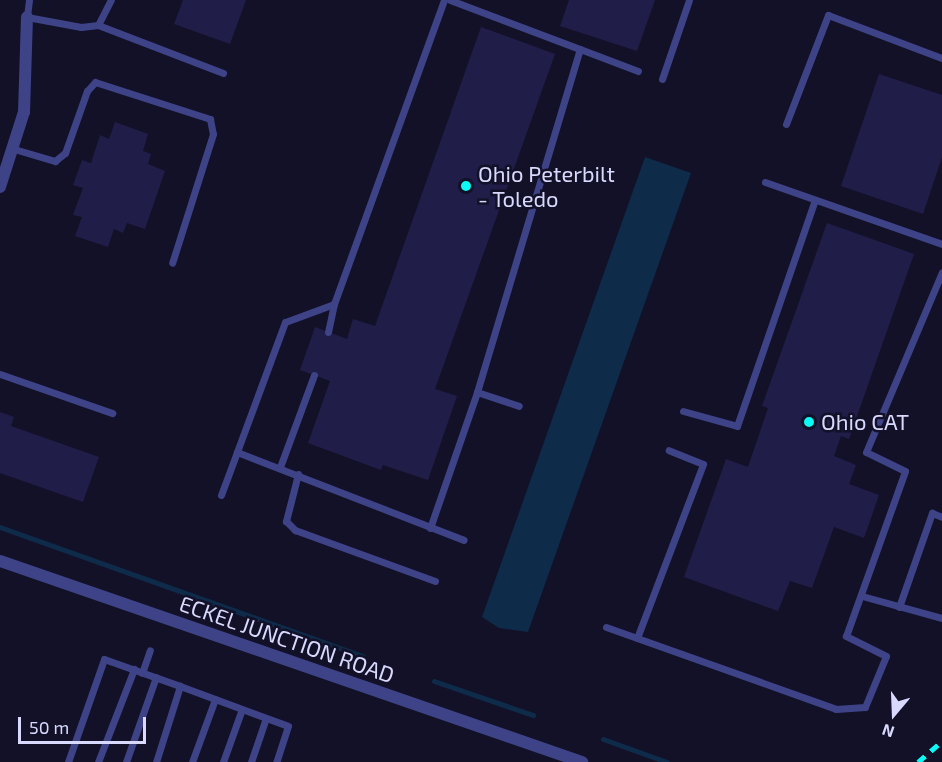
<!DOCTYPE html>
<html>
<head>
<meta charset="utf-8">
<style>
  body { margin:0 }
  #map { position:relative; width:942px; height:762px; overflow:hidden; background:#121128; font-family:"Exo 2",sans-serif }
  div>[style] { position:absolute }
  .water>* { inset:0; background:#0e2b4a }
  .stream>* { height:5px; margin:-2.5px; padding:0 2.5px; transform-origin:2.5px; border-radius:2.5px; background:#0e2b4a }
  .building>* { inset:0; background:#211d49 }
  .service>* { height:7px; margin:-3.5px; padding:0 3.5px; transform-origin:3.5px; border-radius:3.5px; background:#3d4386 }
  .minor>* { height:12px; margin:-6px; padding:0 6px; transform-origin:6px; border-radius:6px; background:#3d4386 }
  .tertiary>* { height:12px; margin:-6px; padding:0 6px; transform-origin:6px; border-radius:6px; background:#3d4386 }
  .rail>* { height:4.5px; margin-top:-2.25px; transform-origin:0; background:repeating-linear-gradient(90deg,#0bf8f4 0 9px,transparent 0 17px) }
  .dots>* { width:16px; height:16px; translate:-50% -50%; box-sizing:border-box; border:3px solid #121128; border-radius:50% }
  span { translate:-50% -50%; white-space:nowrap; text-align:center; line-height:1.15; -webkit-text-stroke:5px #121128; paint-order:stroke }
  .poi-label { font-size:22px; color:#d9d9fe }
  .left { translate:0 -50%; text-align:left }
  .street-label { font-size:22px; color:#d9d9fe }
  .north { position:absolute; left:864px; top:684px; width:60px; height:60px; -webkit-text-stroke:4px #121128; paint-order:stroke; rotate:199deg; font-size:16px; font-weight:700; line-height:24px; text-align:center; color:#d9d9fe }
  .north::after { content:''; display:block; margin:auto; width:21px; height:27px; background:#d9d9fe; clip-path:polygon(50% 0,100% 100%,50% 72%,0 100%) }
  .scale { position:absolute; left:18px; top:717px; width:128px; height:27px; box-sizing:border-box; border:3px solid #d9d9fe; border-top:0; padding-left:8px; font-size:18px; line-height:21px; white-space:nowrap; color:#d9d9fe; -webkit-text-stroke:4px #121128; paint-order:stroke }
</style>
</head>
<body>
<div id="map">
  <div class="water">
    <i style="clip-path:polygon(645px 157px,691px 173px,528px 632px,499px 628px,482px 617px)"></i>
  </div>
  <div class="stream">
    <i style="left:0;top:527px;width:385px;rotate:19.6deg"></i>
    <i style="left:434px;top:681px;width:105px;rotate:19deg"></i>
    <i style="left:603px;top:739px;width:68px;rotate:19.8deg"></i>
  </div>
  <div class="building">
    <i style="clip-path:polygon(183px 0,246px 0,230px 44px,174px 24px)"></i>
    <i style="clip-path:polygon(569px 0,655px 0,637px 51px,560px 26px)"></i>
    <i style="clip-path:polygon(481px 27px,555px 54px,435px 389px,457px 396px,428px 480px,383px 465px,381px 470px,308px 443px,330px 381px,300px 370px,315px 327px,347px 339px,353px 319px,375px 326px)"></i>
    <i style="clip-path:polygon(879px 74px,942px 95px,942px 157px,923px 214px,841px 186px)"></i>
    <i style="clip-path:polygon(115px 122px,148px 134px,143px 151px,151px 154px,148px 164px,165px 171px,145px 229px,127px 223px,123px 233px,114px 229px,108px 247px,75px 236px,82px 217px,73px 215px,83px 188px,73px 185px,82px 160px,91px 163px,100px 135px,109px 139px)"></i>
    <i style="clip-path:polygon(827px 223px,914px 254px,849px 439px,841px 436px,834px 456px,856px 465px,849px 484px,879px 495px,864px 538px,834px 527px,812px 588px,790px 581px,778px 611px,684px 577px,726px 459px,748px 467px,768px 408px,762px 406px)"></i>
    <i style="clip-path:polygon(0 412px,14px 417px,11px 426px,99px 457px,83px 502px,0 473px)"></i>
  </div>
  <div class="service">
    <i style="left:29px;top:0;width:17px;rotate:97deg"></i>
    <i style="left:27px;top:17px;width:55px;rotate:10.5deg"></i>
    <i style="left:81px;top:27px;width:17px;rotate:-7deg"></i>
    <i style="left:98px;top:25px;width:28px;rotate:-63deg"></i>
    <i style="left:444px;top:0;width:323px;rotate:109.9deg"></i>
    <i style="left:334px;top:304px;width:52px;rotate:159.8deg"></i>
    <i style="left:285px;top:322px;width:139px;rotate:110.3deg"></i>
    <i style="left:237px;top:452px;width:243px;rotate:21.2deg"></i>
    <i style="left:450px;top:0;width:139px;rotate:20.7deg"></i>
    <i style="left:98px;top:25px;width:134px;rotate:21deg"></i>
    <i style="left:662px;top:79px;width:83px;rotate:-71.1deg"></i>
    <i style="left:786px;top:124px;width:117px;rotate:-68.9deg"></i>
    <i style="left:828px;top:15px;width:122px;rotate:20.7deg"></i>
    <i style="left:14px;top:149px;width:43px;rotate:16.3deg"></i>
    <i style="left:55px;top:161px;width:13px;rotate:-39deg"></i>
    <i style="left:65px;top:153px;width:66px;rotate:-70.5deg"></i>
    <i style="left:87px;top:91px;width:12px;rotate:-48deg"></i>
    <i style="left:95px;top:82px;width:121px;rotate:17.8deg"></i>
    <i style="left:210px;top:119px;width:15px;rotate:79deg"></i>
    <i style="left:213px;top:134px;width:135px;rotate:107.6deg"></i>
    <i style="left:765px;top:182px;width:188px;rotate:19.3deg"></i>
    <i style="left:328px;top:332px;width:29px;rotate:-78deg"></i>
    <i style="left:0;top:374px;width:119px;rotate:19.2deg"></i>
    <i style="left:477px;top:392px;width:358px;rotate:-73.3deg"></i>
    <i style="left:580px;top:49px;width:62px;rotate:20.8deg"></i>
    <i style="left:683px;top:411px;width:56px;rotate:15.5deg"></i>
    <i style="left:737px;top:426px;width:239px;rotate:-71deg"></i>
    <i style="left:280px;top:467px;width:98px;rotate:-69.7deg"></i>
    <i style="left:298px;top:474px;width:49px;rotate:104.3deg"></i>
    <i style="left:286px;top:521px;width:13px;rotate:45deg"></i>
    <i style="left:295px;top:530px;width:149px;rotate:20deg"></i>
    <i style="left:221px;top:495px;width:46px;rotate:-69.6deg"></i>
    <i style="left:430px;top:528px;width:144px;rotate:-70.9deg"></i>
    <i style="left:477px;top:392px;width:44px;rotate:18.4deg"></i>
    <i style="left:862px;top:596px;width:83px;rotate:15.4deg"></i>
    <i style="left:899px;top:607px;width:100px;rotate:-70.7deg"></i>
    <i style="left:932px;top:513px;width:11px;rotate:22deg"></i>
    <i style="left:606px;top:627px;width:244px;rotate:19.6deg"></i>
    <i style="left:836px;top:709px;width:29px;rotate:-4deg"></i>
    <i style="left:865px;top:707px;width:55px;rotate:-67.6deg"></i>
    <i style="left:886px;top:656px;width:45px;rotate:-153.4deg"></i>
    <i style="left:846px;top:636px;width:175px;rotate:-70.3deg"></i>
    <i style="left:905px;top:471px;width:43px;rotate:-154deg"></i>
    <i style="left:866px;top:452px;width:195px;rotate:-67.1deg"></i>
    <i style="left:637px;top:638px;width:186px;rotate:-69.2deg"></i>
    <i style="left:703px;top:464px;width:37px;rotate:-158deg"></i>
    <i style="left:142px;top:673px;width:24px;rotate:-71deg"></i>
    <i style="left:68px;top:762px;width:109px;rotate:-70.7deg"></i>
    <i style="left:104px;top:659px;width:81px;rotate:19.6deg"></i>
    <i style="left:98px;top:762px;width:100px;rotate:-68.8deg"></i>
    <i style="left:126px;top:762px;width:90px;rotate:-70.6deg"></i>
    <i style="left:156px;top:762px;width:80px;rotate:-72.5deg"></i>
    <i style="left:180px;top:686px;width:115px;rotate:20.3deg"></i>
    <i style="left:288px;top:726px;width:38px;rotate:108deg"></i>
    <i style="left:192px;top:762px;width:67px;rotate:-69.9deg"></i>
    <i style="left:223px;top:762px;width:56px;rotate:-70.3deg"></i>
    <i style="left:251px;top:762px;width:46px;rotate:-71.2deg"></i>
  </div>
  <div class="minor">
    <i style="left:0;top:187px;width:79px;rotate:-72.3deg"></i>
    <i style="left:24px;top:112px;width:95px;rotate:-88.2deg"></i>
  </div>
  <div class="tertiary">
    <i style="left:0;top:561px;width:616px;rotate:19.05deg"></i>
  </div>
  <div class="rail">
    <i style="left:918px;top:762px;width:32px;rotate:-41deg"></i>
  </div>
  <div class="dots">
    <i style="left:466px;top:186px;background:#0bf8f4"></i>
    <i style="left:809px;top:422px;background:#0bf8f4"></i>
  </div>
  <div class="poi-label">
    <span class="left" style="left:478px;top:186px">Ohio Peterbilt<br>- Toledo</span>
    <span class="left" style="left:821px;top:422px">Ohio CAT</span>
  </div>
  <div class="street-label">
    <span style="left:287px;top:639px;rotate:19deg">ECKEL JUNCTION ROAD</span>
  </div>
  <div class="north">N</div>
  <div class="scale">50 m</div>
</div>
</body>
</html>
